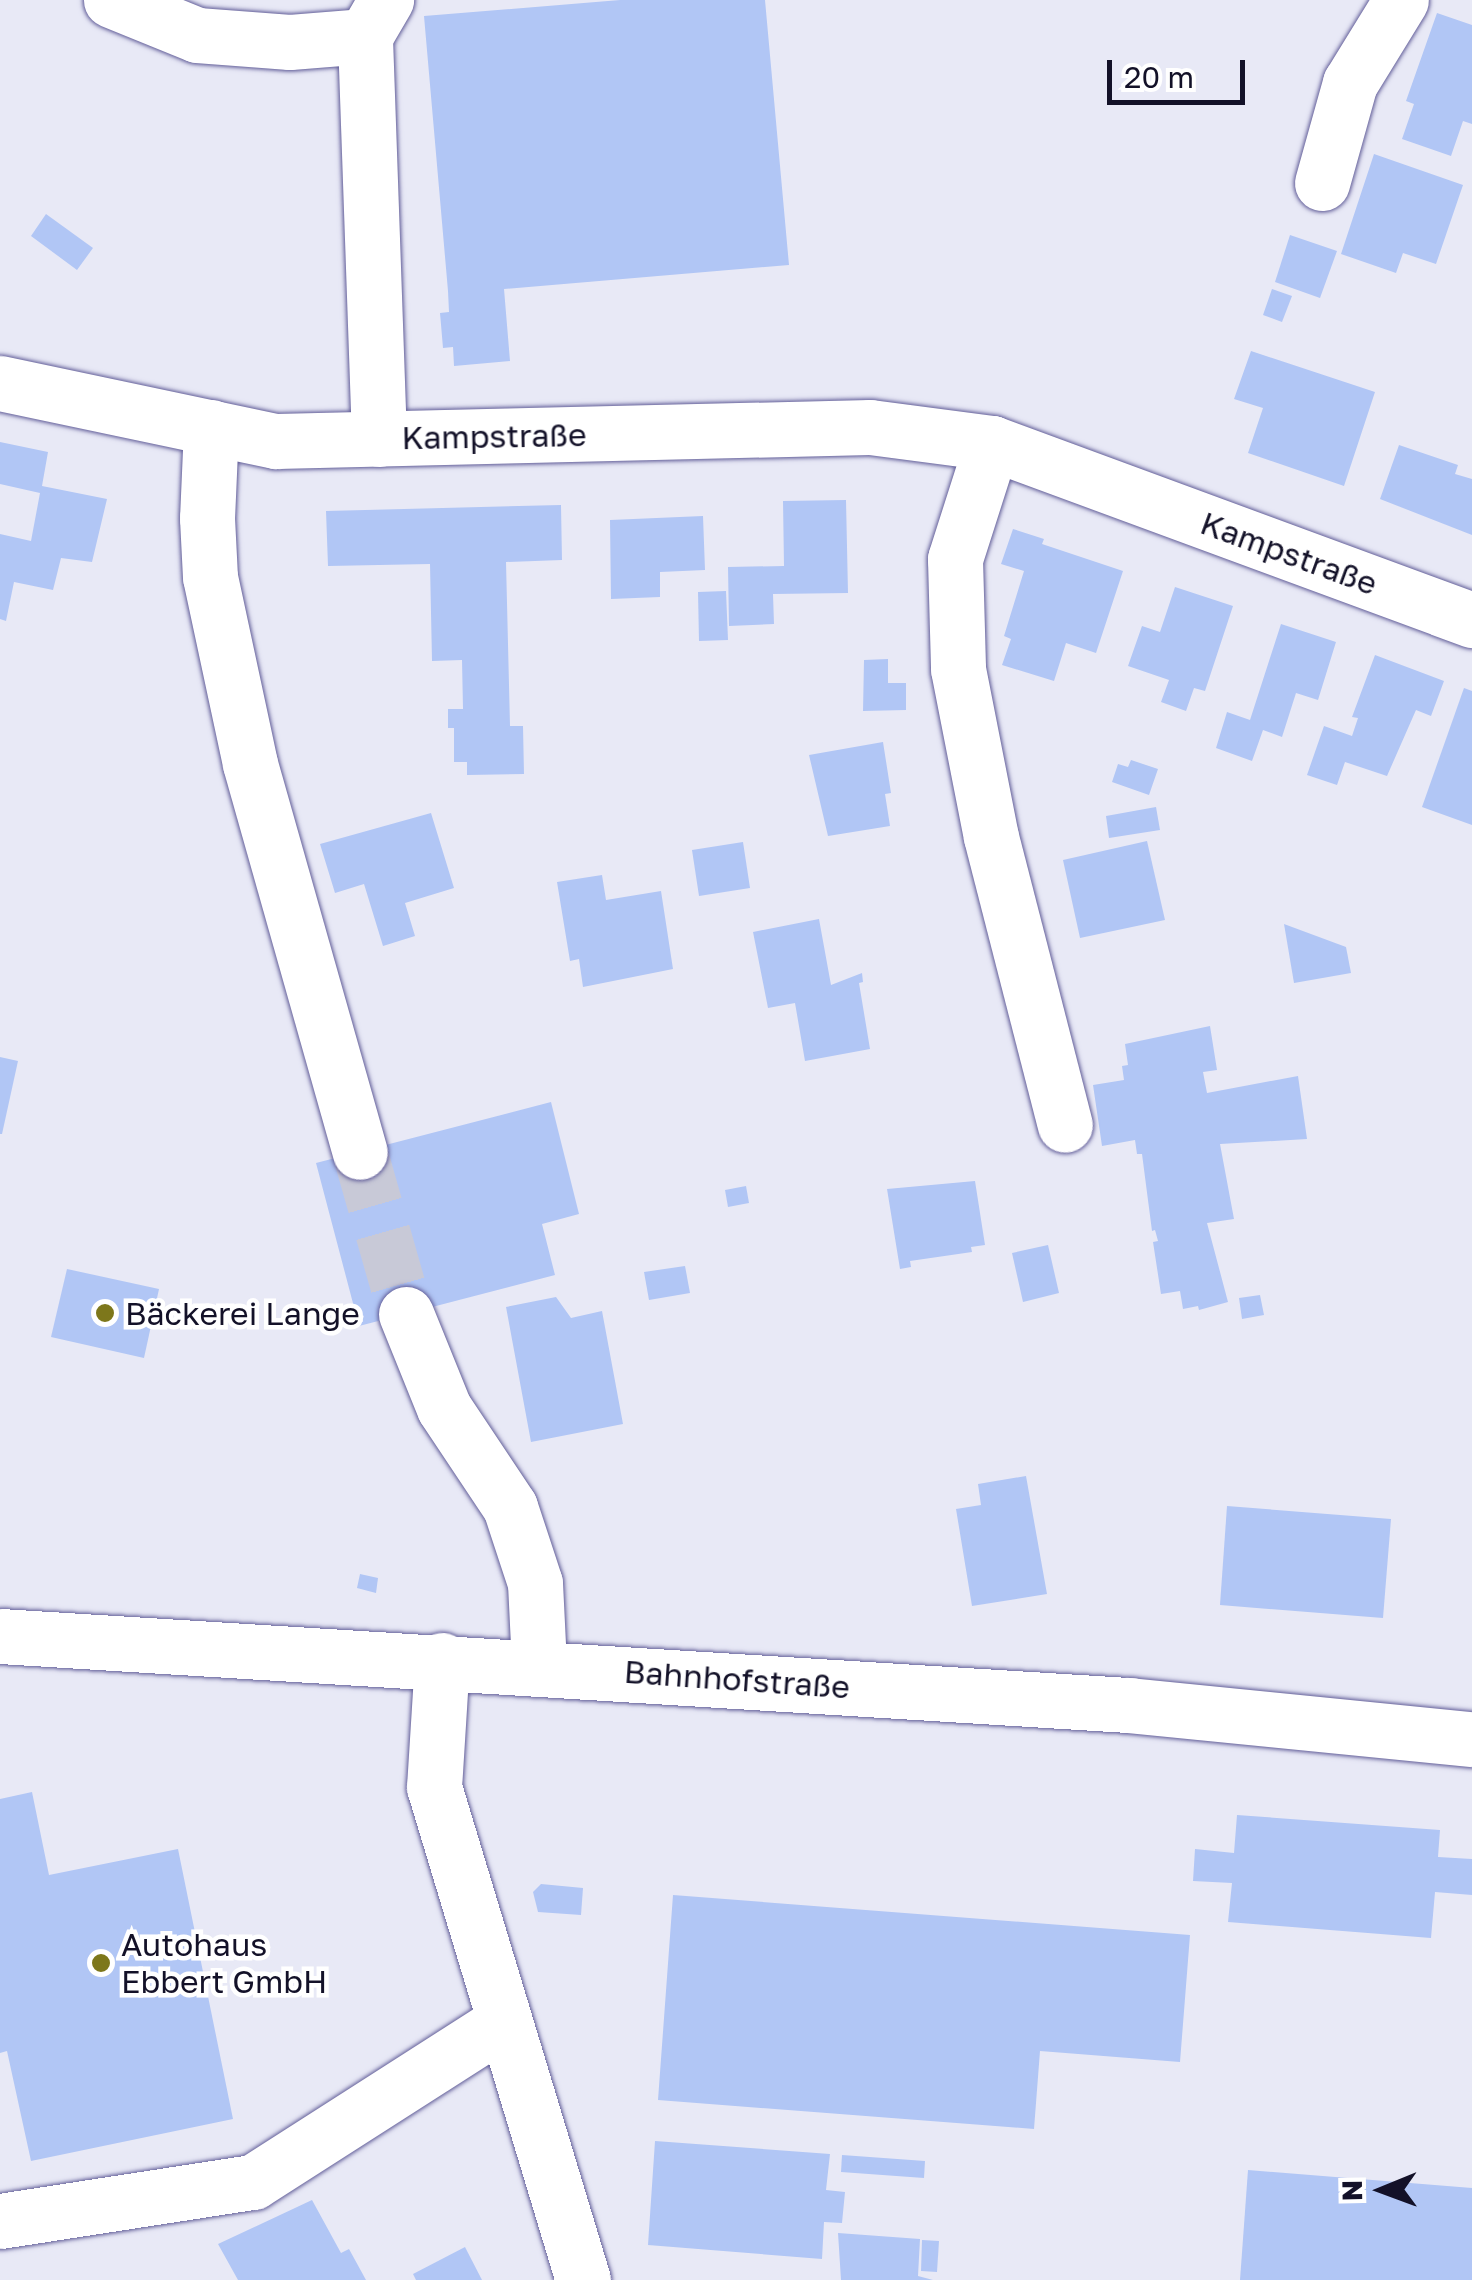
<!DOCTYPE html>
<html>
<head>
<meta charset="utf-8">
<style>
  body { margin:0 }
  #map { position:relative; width:1472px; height:2280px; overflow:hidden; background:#e8e9f6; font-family:"Golos Text",sans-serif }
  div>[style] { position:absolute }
  .building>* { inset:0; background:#b1c6f5 }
  .minor-tunnel>* { height:55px; margin-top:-27.5px; transform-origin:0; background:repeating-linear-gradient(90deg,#c8c9d7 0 55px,transparent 0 83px) }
  .roads { filter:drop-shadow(0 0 2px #625e99) drop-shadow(0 0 2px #625e99) }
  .minor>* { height:55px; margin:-27.5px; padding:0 27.5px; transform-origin:27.5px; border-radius:27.5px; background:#fff }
  .major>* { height:55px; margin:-27.5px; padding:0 27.5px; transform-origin:27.5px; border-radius:27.5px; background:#fff }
  .dots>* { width:28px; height:28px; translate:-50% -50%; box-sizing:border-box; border:5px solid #fff; border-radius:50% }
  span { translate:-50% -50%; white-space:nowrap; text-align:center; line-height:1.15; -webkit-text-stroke:9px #fff; paint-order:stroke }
  .street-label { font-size:32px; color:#131128 }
  .poi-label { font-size:32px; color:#131128 }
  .left { translate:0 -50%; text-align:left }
  .north { position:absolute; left:1332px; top:2140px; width:100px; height:100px; -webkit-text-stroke:8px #fff; paint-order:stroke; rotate:269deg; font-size:28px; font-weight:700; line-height:40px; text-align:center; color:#131128 }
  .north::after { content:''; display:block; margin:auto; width:35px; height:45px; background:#131128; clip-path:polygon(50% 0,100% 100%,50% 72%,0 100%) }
  .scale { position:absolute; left:1107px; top:60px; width:138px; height:45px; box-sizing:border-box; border:5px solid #131128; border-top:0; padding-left:12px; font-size:30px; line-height:35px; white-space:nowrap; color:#131128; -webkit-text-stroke:8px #fff; paint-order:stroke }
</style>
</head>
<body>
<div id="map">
  <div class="building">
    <i style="clip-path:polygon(620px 0,765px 0,789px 265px,504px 289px,510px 361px,454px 366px,453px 347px,443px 348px,440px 313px,449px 312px,448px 291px,424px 16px)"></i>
    <i style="clip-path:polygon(1437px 13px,1472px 25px,1472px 124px,1463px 121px,1451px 156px,1402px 139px,1414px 104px,1406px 101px)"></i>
    <i style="clip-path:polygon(1374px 154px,1463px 185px,1436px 264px,1403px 253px,1396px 273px,1341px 254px)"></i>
    <i style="clip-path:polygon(46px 214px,93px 248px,77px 270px,31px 236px)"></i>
    <i style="clip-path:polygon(1290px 235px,1337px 251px,1320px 298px,1275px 282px)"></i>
    <i style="clip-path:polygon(1272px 289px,1292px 296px,1282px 322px,1263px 315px)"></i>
    <i style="clip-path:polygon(1251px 351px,1375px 392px,1344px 486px,1248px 453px,1263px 408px,1234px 399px)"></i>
    <i style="clip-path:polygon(0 442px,48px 452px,42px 486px,107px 499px,92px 562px,61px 558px,53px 590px,14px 582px,6px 621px,0 619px,0 534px,31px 541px,40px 493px,0 484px)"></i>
    <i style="clip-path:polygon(1399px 445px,1458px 465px,1455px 474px,1472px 479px,1472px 535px,1380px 499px)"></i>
    <i style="clip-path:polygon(846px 500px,848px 593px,773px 594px,774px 624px,729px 626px,728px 567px,784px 566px,783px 501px)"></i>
    <i style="clip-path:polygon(561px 505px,562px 560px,506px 562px,510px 726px,523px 726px,524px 774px,467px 775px,467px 762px,454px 762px,454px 728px,448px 728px,448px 709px,463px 709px,462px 660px,432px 661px,430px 564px,328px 566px,326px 511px)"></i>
    <i style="clip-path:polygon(703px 516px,705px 570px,660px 572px,660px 597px,611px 599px,610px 520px)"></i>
    <i style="clip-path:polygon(1013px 529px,1044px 539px,1042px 544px,1123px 571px,1096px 653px,1066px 643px,1054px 681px,1002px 665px,1011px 639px,1004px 636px,1024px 571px,1001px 564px)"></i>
    <i style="clip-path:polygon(1175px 587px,1233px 606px,1205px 691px,1194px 688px,1186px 711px,1161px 702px,1169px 680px,1128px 666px,1142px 626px,1160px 632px)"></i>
    <i style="clip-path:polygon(726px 591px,728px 640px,699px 641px,698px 592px)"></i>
    <i style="clip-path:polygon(1281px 624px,1336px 642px,1318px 700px,1296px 693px,1282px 737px,1263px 730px,1252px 761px,1216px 748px,1227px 712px,1250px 720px)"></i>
    <i style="clip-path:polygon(1375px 655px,1444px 681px,1431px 716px,1416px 710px,1387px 776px,1345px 762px,1337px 785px,1307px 775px,1324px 726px,1352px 736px,1358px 718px,1352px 717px)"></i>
    <i style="clip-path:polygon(888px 659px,888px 683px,906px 683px,906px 710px,863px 711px,864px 660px)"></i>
    <i style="clip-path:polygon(1464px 688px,1472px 691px,1472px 825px,1422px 807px)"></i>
    <i style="clip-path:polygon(883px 742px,891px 793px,885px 794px,890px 826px,828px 836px,809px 755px)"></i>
    <i style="clip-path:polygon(1131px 760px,1158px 769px,1149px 795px,1112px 782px,1118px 764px,1128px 767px)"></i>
    <i style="clip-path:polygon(1156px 807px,1160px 830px,1109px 838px,1106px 816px)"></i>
    <i style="clip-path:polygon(431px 813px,454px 888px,405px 903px,415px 936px,383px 946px,364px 884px,335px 893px,320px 844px)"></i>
    <i style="clip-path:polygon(1147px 841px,1165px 920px,1080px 938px,1063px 860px)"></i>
    <i style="clip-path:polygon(743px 842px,750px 888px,699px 896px,692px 850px)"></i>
    <i style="clip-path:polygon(602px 875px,606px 900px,661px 891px,673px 969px,583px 987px,579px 959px,570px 961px,557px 882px)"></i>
    <i style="clip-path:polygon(819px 919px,831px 985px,862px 973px,863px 982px,859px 983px,870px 1049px,805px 1061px,795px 1003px,768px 1008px,753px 932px)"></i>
    <i style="clip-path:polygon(1284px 924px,1346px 947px,1351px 973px,1294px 983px)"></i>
    <i style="clip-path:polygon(1210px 1026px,1217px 1070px,1203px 1072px,1207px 1093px,1298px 1076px,1307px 1139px,1220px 1144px,1234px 1219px,1207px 1223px,1228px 1302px,1199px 1310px,1198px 1306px,1183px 1309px,1180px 1291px,1161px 1294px,1153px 1242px,1158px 1241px,1155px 1230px,1152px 1231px,1142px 1154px,1137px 1154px,1135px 1140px,1102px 1146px,1093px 1085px,1124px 1080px,1122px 1066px,1128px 1065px,1125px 1044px)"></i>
    <i style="clip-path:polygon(0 1057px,18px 1061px,2px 1134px,0 1134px)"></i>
    <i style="clip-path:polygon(551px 1102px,579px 1214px,542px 1224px,555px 1275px,359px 1326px,316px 1163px)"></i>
    <i style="clip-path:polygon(975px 1181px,985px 1245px,971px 1247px,972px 1252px,910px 1261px,911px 1267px,900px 1269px,887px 1189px)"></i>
    <i style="clip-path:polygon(746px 1186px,749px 1203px,728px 1207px,725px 1190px)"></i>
    <i style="clip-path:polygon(1048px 1245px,1059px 1293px,1023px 1302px,1012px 1253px)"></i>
    <i style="clip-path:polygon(685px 1266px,690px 1293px,649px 1300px,644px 1272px)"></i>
    <i style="clip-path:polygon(67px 1269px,159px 1289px,144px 1358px,51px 1337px)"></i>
    <i style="clip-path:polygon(1260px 1295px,1264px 1315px,1242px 1319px,1239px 1298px)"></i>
    <i style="clip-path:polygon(556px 1297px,571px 1318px,602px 1311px,623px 1424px,531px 1442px,506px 1307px)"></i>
    <i style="clip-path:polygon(1026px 1476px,1047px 1594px,972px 1606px,956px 1509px,981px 1505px,978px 1484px)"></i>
    <i style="clip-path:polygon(1227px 1506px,1391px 1519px,1383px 1618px,1220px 1605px)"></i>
    <i style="clip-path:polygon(360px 1574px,378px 1578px,376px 1593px,357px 1588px)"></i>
    <i style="clip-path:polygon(32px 1792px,49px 1875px,178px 1849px,233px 2119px,31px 2161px,7px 2051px,0 2053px,0 1799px)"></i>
    <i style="clip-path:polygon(1237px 1815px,1440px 1830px,1438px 1857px,1472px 1859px,1472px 1895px,1435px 1892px,1431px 1938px,1228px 1922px,1232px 1883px,1193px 1881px,1195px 1849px,1234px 1853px)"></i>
    <i style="clip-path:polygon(541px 1884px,583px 1888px,581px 1915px,538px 1912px,533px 1892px)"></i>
    <i style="clip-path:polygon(673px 1895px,1190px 1935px,1180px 2062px,1040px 2051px,1034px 2129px,658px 2100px)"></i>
    <i style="clip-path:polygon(655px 2141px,830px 2154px,826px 2190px,845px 2192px,842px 2223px,824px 2222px,822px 2259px,648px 2245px)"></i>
    <i style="clip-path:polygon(842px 2155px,925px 2161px,924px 2178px,841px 2172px)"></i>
    <i style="clip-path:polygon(1248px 2170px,1472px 2188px,1472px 2280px,1240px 2280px)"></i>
    <i style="clip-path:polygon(312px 2200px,341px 2253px,349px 2249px,366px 2280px,238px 2280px,218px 2244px)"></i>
    <i style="clip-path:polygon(838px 2233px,920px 2239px,918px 2276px,933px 2280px,841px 2280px)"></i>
    <i style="clip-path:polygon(922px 2240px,939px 2241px,937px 2272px,921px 2271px)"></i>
    <i style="clip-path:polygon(465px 2247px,482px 2280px,416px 2280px,413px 2274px)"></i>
  </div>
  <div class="minor-tunnel">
    <i style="left:360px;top:1152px;width:168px;rotate:74.1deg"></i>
  </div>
  <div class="roads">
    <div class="minor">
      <i style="left:111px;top:0;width:93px;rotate:22.1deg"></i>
      <i style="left:197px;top:35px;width:93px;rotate:4.3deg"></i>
      <i style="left:290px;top:42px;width:75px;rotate:-4.6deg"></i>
      <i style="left:1322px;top:183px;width:104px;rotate:-74.4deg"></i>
      <i style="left:1350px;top:83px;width:97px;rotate:-58.4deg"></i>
      <i style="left:0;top:383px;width:282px;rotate:11.9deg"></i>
      <i style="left:276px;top:441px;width:594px;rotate:-1.35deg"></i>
      <i style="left:870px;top:427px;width:123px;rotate:7.5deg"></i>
      <i style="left:992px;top:443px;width:512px;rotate:20.24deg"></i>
      <i style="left:211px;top:427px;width:91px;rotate:92.5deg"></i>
      <i style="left:207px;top:518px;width:59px;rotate:87.1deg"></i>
      <i style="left:210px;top:577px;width:191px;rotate:77.9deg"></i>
      <i style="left:250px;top:764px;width:403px;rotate:74.2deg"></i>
      <i style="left:379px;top:439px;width:403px;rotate:-92deg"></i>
      <i style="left:365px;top:36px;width:42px;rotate:-59.7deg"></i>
      <i style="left:992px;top:443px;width:122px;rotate:107.7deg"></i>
      <i style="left:955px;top:559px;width:110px;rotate:88.4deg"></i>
      <i style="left:958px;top:669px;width:171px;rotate:78.9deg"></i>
      <i style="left:991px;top:837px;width:297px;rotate:75.6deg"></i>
      <i style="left:406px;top:1314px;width:101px;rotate:68deg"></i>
      <i style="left:444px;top:1408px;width:119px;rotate:56.3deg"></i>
      <i style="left:510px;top:1507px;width:80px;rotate:71.8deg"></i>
      <i style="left:535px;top:1583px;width:83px;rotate:87.2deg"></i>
      <i style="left:442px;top:1660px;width:127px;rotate:93.6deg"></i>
      <i style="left:434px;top:1787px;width:515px;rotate:73.18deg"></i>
      <i style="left:0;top:2221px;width:256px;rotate:-8.8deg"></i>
      <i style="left:253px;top:2182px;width:297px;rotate:-32.6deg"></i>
    </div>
    <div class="major">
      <i style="left:0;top:1636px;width:1131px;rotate:3.5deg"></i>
      <i style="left:1129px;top:1705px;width:345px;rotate:5.7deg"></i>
    </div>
  </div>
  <div class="dots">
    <i style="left:105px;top:1313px;background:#7d771b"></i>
    <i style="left:101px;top:1963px;background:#7d771b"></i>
  </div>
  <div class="street-label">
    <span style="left:494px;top:436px;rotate:-1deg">Kampstraße</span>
    <span style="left:1289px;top:553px;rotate:20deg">Kampstraße</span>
    <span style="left:737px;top:1679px;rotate:4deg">Bahnhofstraße</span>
  </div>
  <div class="poi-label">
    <span class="left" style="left:125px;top:1313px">Bäckerei Lange</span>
    <span class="left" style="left:121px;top:1963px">Autohaus<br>Ebbert GmbH</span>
  </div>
  <div class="north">N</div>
  <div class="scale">20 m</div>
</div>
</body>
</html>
